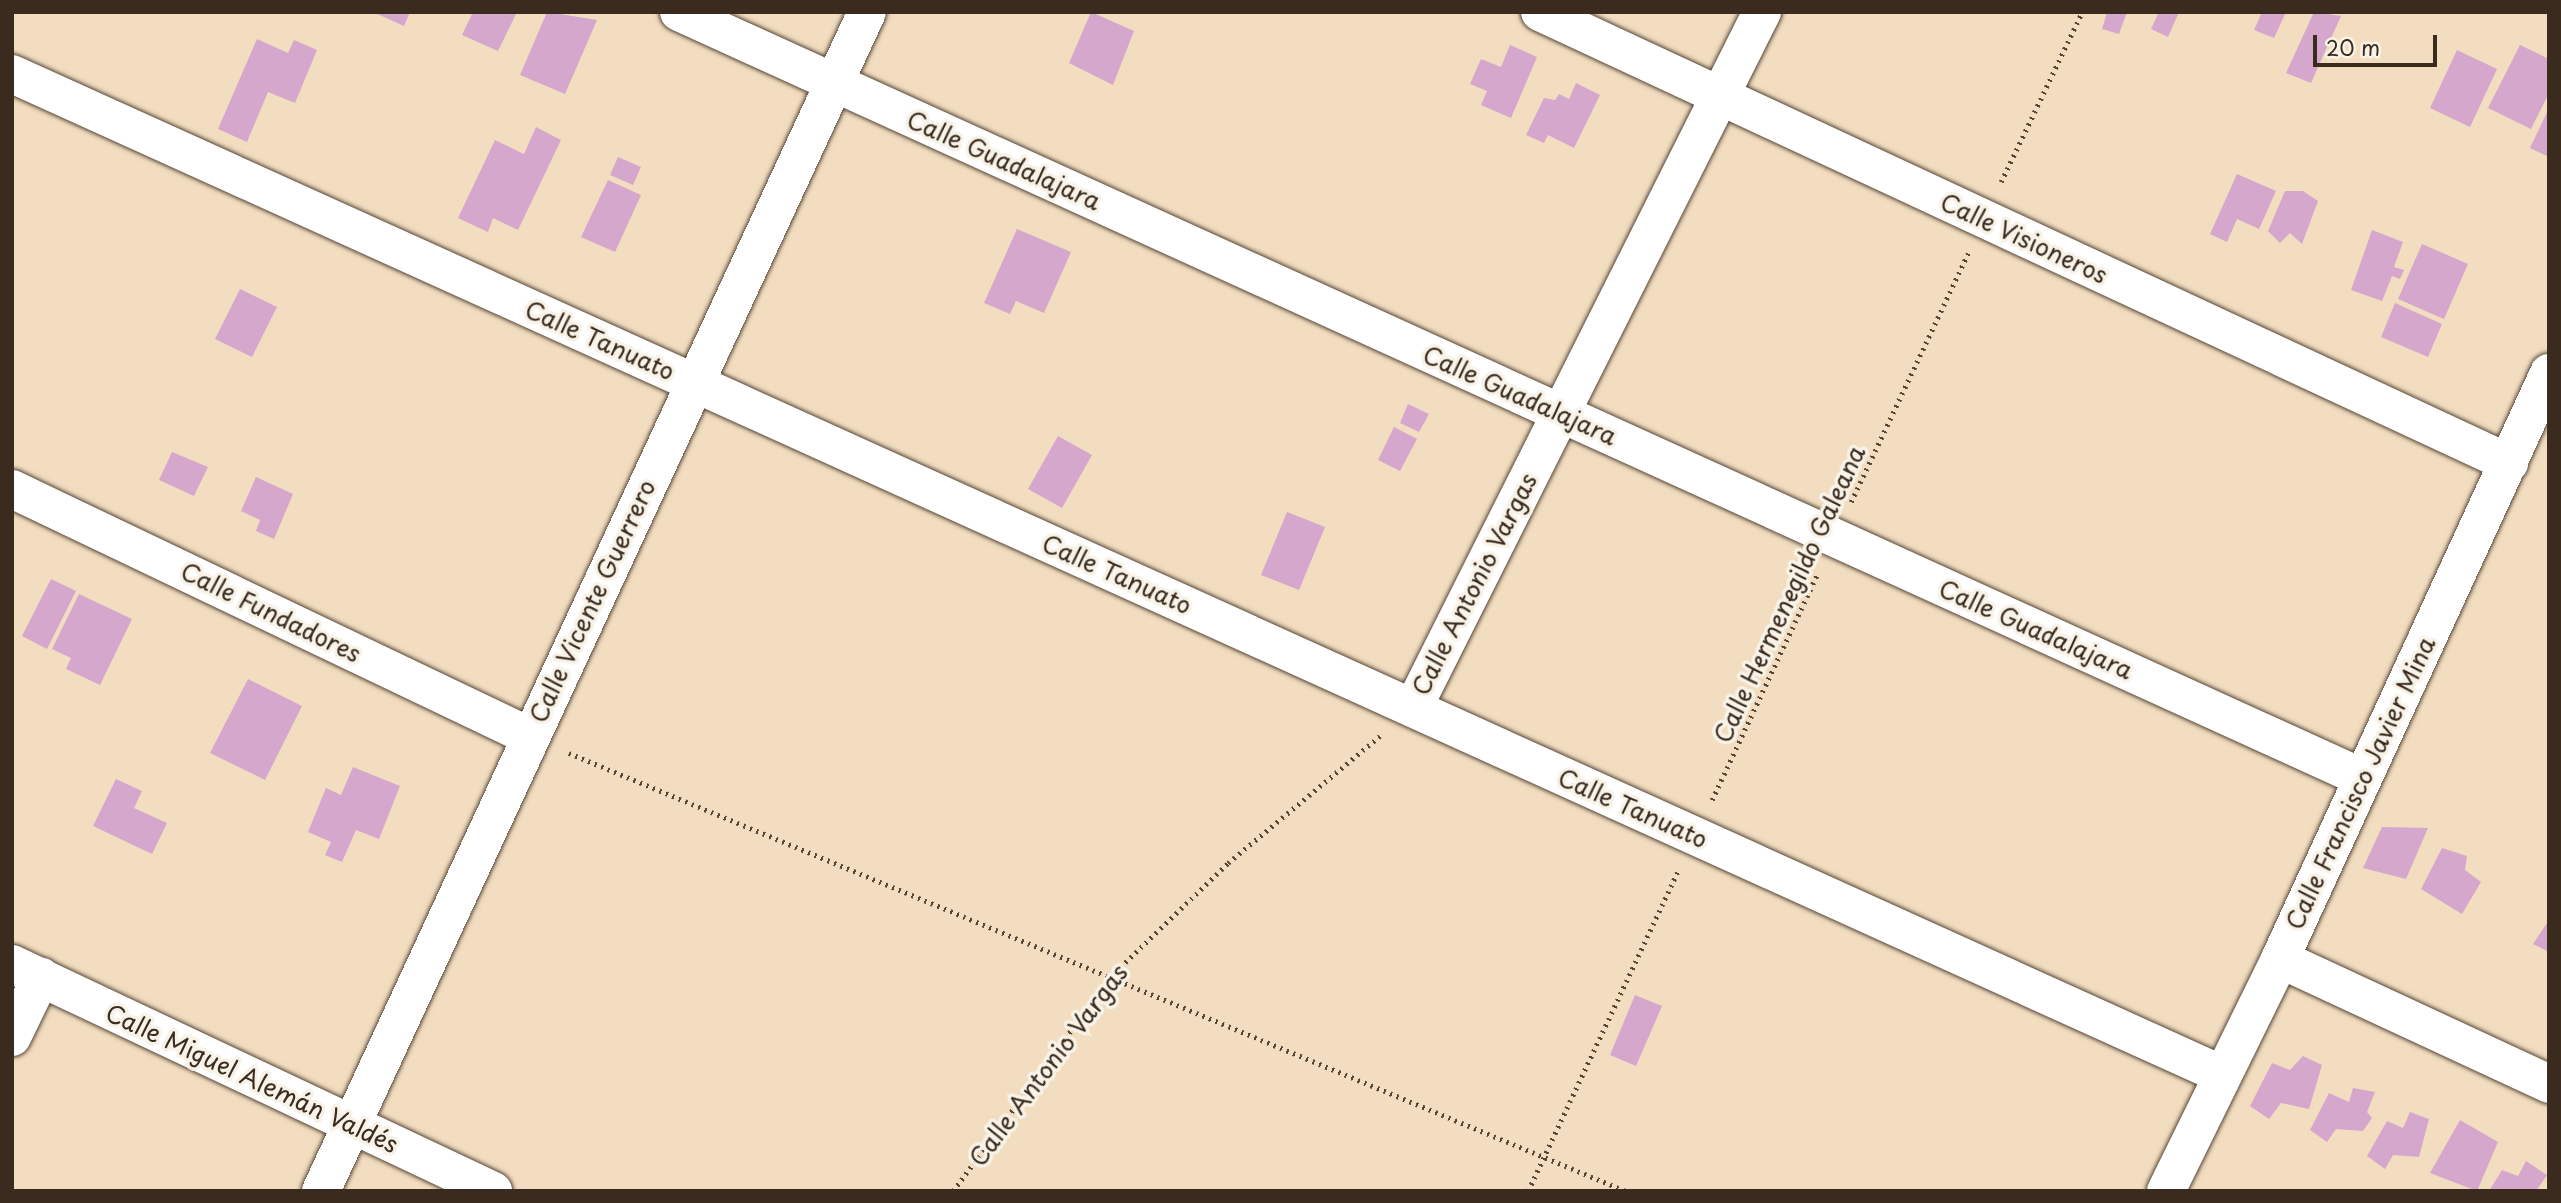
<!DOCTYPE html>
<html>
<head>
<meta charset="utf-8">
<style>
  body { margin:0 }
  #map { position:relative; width:2561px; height:1203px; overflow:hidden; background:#f2ddc0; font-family:"Playpen Sans",sans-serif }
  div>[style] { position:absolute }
  .building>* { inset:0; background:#d5a7cc }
  .path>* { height:4.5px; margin-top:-2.25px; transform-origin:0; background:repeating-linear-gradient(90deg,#564536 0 2px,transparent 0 7px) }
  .roads { filter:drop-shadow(0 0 2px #564536) drop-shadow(0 0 2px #564536) }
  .minor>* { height:38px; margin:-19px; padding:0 19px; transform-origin:19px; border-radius:19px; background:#fff }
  span { translate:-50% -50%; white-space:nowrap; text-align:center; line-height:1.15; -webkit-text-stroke:7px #f7f3e8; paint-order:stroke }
  .street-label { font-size:24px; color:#3b2a1e }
  .frame { position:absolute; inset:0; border:14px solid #3b2a1e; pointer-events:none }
  .scale { position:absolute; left:2313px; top:35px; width:124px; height:32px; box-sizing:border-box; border:4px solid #3b2a1e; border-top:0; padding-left:9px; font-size:21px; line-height:24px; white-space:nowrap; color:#3b2a1e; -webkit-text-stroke:5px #f7f3e8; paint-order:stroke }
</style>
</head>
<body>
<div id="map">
  <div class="building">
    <i style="clip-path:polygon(373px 12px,410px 12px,404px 26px)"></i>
    <i style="clip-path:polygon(473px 12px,517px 12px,498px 51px,462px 35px)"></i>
    <i style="clip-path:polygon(547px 12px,597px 20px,565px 94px,520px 75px)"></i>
    <i style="clip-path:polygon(1091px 12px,1134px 31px,1113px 85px,1069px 63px)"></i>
    <i style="clip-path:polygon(2107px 12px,2127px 12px,2119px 34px,2102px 29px)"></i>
    <i style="clip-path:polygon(2159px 12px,2179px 12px,2168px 37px,2151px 29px)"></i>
    <i style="clip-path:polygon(2262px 12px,2286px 12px,2274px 38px,2254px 30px)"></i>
    <i style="clip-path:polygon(2314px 12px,2341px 16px,2311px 83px,2286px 73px)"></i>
    <i style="clip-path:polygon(257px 39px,288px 53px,294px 40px,317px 50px,295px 103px,268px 92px,247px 142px,218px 129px)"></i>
    <i style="clip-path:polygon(1510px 45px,1537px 57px,1511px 118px,1481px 105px,1487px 91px,1470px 84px,1481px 59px,1501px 67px)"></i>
    <i style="clip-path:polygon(2520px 45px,2549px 59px,2549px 93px,2531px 129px,2488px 108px)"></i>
    <i style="clip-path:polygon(2457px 50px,2497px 69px,2470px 127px,2430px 108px)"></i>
    <i style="clip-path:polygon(1576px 83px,1600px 95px,1574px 148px,1548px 135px,1544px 143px,1526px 135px,1544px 98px,1555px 100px,1559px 94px,1569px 99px)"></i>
    <i style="clip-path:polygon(2549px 108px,2549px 157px,2530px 148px)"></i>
    <i style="clip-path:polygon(536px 127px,561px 140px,518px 230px,493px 218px,488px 232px,458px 218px,495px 140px,524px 154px)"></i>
    <i style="clip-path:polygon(618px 157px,641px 167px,633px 185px,610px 175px)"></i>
    <i style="clip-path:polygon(2237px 174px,2276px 191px,2259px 229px,2237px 219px,2227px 242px,2210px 234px)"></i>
    <i style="clip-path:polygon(608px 180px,641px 195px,615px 252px,581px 237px)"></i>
    <i style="clip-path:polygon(2285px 191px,2303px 191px,2318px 201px,2302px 244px,2290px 233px,2280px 243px,2268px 231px)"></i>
    <i style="clip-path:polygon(1017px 229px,1071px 252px,1044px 313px,1016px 301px,1010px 314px,984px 303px)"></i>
    <i style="clip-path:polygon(2372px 230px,2403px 242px,2394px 267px,2404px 270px,2400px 279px,2392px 276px,2382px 301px,2351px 290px)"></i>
    <i style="clip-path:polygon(2422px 244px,2468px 264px,2444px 319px,2398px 299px)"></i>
    <i style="clip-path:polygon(240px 289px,277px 307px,252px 357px,215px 339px)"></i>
    <i style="clip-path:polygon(2395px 303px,2442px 324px,2428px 357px,2381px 337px)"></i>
    <i style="clip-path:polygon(1408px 404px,1429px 414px,1419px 432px,1400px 423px)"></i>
    <i style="clip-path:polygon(1394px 427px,1417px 439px,1400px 471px,1378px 460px)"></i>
    <i style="clip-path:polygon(1058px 436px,1092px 455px,1062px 508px,1028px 489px)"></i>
    <i style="clip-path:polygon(172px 452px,208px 467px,194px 496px,159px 480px)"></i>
    <i style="clip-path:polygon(256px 477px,293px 494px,274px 539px,256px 531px,260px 520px,241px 511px)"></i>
    <i style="clip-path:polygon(1287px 512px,1325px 527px,1299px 590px,1261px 575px)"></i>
    <i style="clip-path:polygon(51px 579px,76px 591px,47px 649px,22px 636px)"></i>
    <i style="clip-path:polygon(79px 594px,132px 619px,100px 685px,66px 669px,71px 658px,52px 649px)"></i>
    <i style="clip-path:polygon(248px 679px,302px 706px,265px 780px,210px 753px)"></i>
    <i style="clip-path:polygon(353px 767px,400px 786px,379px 839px,356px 830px,342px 862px,325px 855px,331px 842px,308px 832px,326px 788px,341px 795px)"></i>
    <i style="clip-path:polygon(116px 779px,142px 791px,134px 808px,167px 823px,152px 854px,93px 826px)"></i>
    <i style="clip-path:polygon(2382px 827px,2428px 828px,2406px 879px,2363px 868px)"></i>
    <i style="clip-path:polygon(2442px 848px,2467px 856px,2465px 870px,2481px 882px,2462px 914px,2421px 889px)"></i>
    <i style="clip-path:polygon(2549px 920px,2549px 952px,2533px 944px)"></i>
    <i style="clip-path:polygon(1635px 995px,1662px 1006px,1636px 1066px,1610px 1055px)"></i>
    <i style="clip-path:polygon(2303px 1056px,2322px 1065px,2309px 1109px,2281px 1103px,2269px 1119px,2250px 1106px,2272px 1063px,2290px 1070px)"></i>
    <i style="clip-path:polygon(2353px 1088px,2375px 1092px,2367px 1112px,2372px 1118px,2363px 1131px,2336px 1129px,2327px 1142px,2310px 1130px,2329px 1093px,2349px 1102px)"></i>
    <i style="clip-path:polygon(2410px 1112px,2429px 1119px,2419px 1157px,2393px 1155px,2385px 1169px,2367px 1156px,2387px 1121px,2403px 1128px)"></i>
    <i style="clip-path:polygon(2460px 1120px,2498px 1142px,2477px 1191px,2430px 1173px)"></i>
    <i style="clip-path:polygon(2526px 1161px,2547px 1175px,2536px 1191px,2489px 1191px,2502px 1170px,2518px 1176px)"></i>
  </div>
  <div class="path">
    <i style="left:2001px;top:182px;width:188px;rotate:-64.5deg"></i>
    <i style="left:1851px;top:502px;width:275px;rotate:-64.8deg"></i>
    <i style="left:569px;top:753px;width:1144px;rotate:22.51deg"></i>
    <i style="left:1712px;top:800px;width:251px;rotate:-65deg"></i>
    <i style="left:953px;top:1191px;width:265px;rotate:-53.7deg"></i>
    <i style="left:1110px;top:977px;width:164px;rotate:-44deg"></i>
    <i style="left:1228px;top:863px;width:198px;rotate:-39.9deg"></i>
    <i style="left:1528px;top:1191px;width:353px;rotate:-64.9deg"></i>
  </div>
  <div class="roads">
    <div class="minor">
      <i style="left:679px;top:12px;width:1848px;rotate:24.46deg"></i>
      <i style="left:1540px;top:12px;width:1069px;rotate:24.96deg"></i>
      <i style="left:12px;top:74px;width:2425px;rotate:24.36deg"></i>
      <i style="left:12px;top:489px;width:573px;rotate:25.54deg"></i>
      <i style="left:1413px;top:708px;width:779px;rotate:-63.37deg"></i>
      <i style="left:2280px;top:959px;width:297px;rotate:24.9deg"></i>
      <i style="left:12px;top:964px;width:532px;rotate:25.26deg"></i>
      <i style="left:12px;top:1037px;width:67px;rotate:-64.2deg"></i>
      <i style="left:321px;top:1191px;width:1299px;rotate:-65.15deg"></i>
      <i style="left:2166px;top:1191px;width:258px;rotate:-63.8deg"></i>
      <i style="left:2280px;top:959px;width:645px;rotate:-65.34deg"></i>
    </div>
  </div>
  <div class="street-label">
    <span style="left:1004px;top:160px;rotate:24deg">Calle Guadalajara</span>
    <span style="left:2024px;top:238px;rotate:25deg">Calle Visioneros</span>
    <span style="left:600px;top:340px;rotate:24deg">Calle Tanuato</span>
    <span style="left:1520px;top:395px;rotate:24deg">Calle Guadalajara</span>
    <span style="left:1117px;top:574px;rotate:24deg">Calle Tanuato</span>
    <span style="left:1474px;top:584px;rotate:-63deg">Calle Antonio Vargas</span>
    <span style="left:1789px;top:594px;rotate:-65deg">Calle Hermenegildo Galeana</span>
    <span style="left:592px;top:601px;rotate:-65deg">Calle Vicente Guerrero</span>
    <span style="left:271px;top:612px;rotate:26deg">Calle Fundadores</span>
    <span style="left:2036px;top:629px;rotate:24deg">Calle Guadalajara</span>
    <span style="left:2360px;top:783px;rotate:-65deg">Calle Francisco Javier Mina</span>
    <span style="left:1633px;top:808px;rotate:24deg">Calle Tanuato</span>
    <span style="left:1048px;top:1065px;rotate:-53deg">Calle Antonio Vargas</span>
    <span style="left:252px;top:1078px;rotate:25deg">Calle Miguel Alemán Valdés</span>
  </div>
  <div class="frame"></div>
  <div class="scale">20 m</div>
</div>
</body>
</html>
